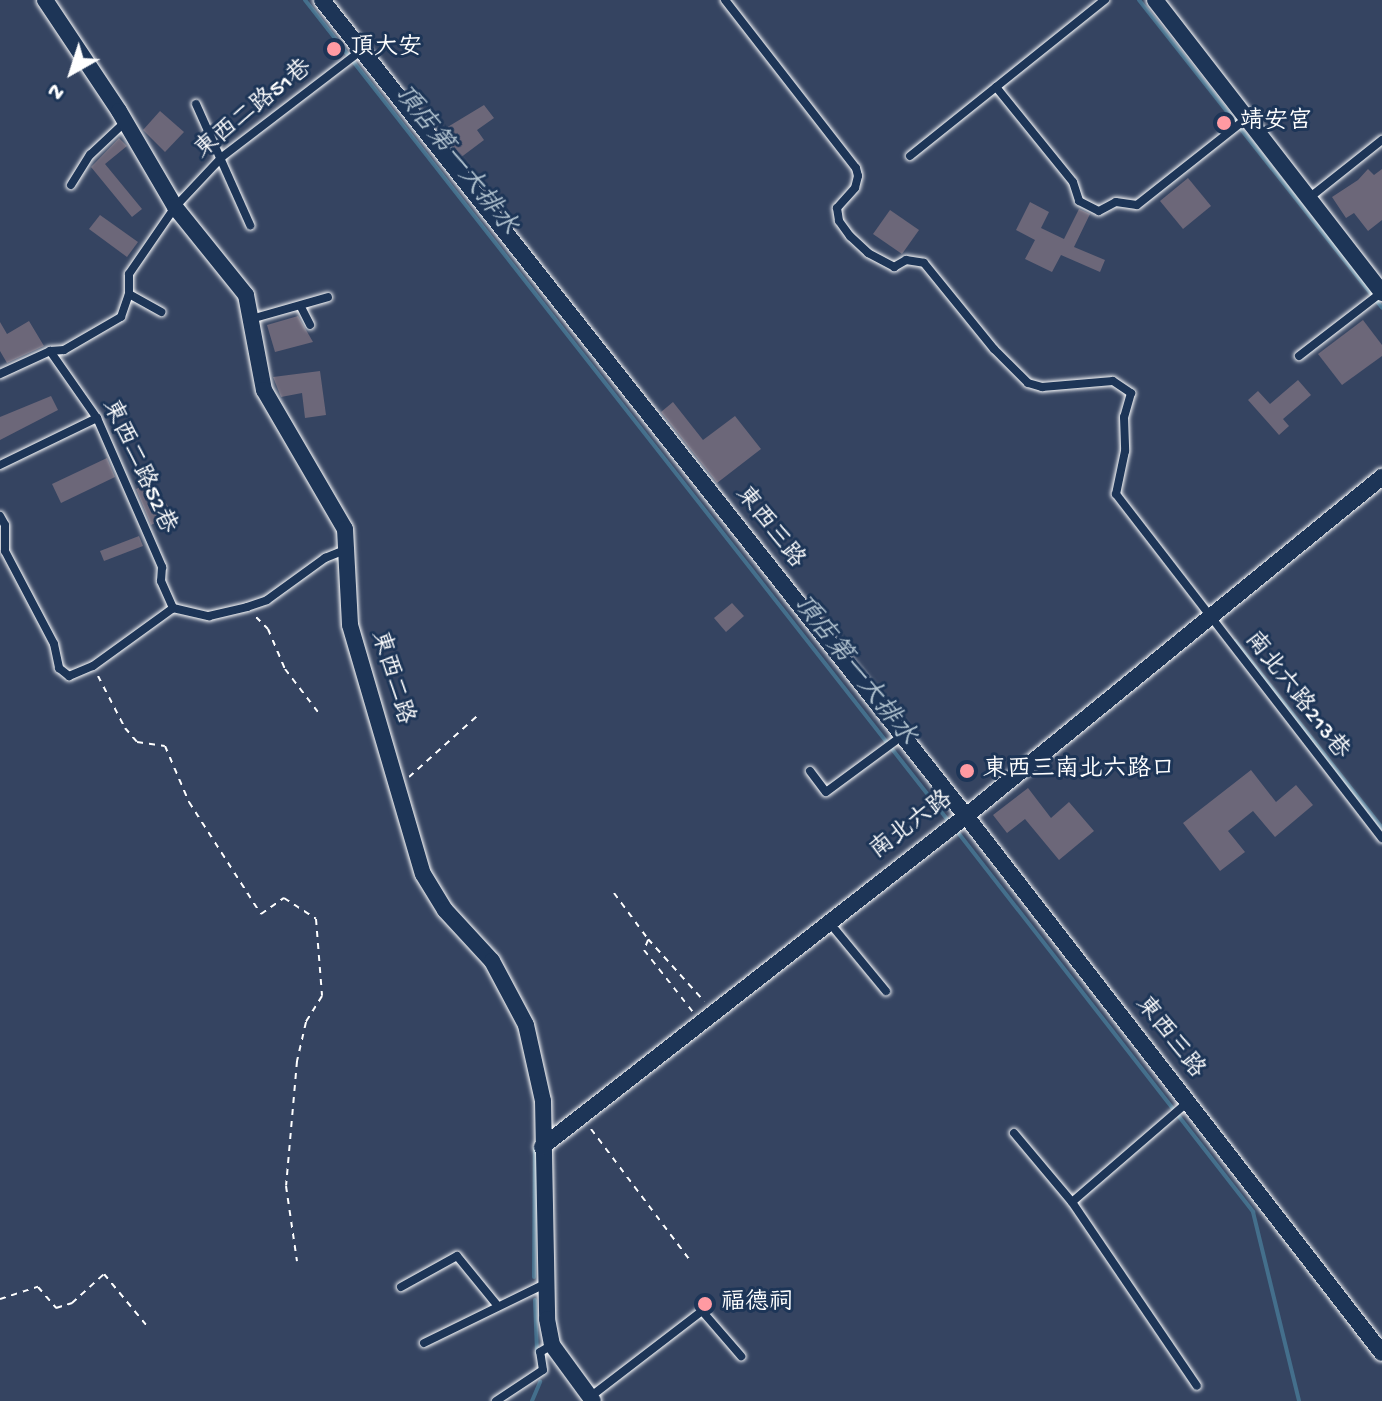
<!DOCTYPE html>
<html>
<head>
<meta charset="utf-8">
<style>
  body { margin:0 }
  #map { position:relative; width:1382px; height:1401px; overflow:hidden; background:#354461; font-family:"Gochi Hand","LXGW WenKai TC",sans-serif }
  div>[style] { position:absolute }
  .stream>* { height:4px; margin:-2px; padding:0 2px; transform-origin:2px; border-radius:2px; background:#446f8c }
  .building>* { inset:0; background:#6c6779 }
  .path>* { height:2px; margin-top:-1px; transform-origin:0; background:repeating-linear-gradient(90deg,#fff 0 6px,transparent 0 12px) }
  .roads { filter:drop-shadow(0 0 2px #fff) drop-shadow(0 0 2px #fff) }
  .service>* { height:8px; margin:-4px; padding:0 4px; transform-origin:4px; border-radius:4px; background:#1d3557 }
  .minor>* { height:16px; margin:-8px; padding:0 8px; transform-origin:8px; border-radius:8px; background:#1d3557 }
  .dots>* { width:22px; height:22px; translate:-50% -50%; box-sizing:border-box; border:4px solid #1d3557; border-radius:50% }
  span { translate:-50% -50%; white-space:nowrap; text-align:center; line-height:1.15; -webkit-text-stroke:6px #1d3557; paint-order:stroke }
  .poi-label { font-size:24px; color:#fff }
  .left { translate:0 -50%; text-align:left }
  .street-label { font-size:24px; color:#fff }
  .water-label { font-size:26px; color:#b4c5d1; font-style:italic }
  .north { position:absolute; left:32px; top:32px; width:80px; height:80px; -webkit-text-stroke:6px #1d3557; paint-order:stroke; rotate:219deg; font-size:22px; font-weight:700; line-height:32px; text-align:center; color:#fff }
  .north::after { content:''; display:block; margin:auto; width:28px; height:36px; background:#fff; clip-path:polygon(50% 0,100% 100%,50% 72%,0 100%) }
</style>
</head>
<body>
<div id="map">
  <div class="stream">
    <i style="left:305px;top:0;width:1046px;rotate:51.91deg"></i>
    <i style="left:1139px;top:0;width:392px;rotate:51.7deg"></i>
    <i style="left:1235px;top:641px;width:238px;rotate:51.8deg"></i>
    <i style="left:956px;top:830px;width:484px;rotate:52.1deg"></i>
    <i style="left:1253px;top:1212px;width:195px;rotate:76.3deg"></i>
    <i style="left:534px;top:1277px;width:129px;rotate:-89.6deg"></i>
    <i style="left:535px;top:1300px;width:53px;rotate:87.8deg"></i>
    <i style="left:532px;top:1401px;width:21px;rotate:-67deg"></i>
  </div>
  <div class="building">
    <i style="clip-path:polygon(484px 105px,494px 118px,477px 130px,484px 140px,460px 158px,441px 131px)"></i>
    <i style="clip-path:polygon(160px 111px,184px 132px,165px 152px,143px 130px)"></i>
    <i style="clip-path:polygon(119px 138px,127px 146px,105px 164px,142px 209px,132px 217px,91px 167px)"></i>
    <i style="clip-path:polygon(1368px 169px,1374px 175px,1382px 169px,1382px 220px,1368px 231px,1354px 213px,1346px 218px,1332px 197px,1358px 180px)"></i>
    <i style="clip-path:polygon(1188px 178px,1211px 206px,1183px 229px,1160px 201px)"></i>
    <i style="clip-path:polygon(1030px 202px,1049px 212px,1041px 228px,1064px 239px,1079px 209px,1090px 214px,1074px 247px,1105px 260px,1100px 272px,1061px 255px,1052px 272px,1025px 259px,1035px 240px,1016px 230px)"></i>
    <i style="clip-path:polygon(890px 210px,919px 230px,902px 254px,873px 234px)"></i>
    <i style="clip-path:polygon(100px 215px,138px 242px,127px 257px,89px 229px)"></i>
    <i style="clip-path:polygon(298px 316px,313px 342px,275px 352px,267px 325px)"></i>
    <i style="clip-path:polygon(1363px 320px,1382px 345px,1382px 356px,1342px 385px,1318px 354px)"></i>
    <i style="clip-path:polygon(29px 321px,44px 346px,7px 363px,0 351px,0 322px,7px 334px)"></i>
    <i style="clip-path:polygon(320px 371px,326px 415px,305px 418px,302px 393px,281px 397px,273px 377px)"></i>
    <i style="clip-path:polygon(1298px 380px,1311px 395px,1283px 419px,1289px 426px,1279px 435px,1248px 400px,1258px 391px,1270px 404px)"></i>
    <i style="clip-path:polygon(51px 396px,58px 410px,0 440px,0 417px)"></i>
    <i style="clip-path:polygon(673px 402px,703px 440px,735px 416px,761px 449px,717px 483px,661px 412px)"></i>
    <i style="clip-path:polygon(107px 458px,115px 477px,61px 503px,52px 484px)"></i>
    <i style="clip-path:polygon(145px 485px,153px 503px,164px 498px,169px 509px,159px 514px,161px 520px,151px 525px,136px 489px)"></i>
    <i style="clip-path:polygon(139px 536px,143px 546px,104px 561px,100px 551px)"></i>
    <i style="clip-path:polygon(732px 603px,744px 616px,726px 632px,714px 618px)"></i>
    <i style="clip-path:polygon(1251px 770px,1276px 802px,1296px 785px,1313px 805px,1275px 837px,1253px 811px,1228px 831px,1245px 852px,1220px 871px,1183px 823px)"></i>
    <i style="clip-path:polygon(1028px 788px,1051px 818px,1069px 802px,1094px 831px,1059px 860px,1025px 819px,1007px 833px,993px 815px)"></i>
  </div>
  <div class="path">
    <i style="left:256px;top:617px;width:17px;rotate:45deg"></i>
    <i style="left:268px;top:629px;width:43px;rotate:67deg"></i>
    <i style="left:285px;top:669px;width:54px;rotate:52.5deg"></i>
    <i style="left:98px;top:676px;width:59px;rotate:62.6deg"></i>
    <i style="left:125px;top:728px;width:18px;rotate:49deg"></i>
    <i style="left:137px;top:742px;width:28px;rotate:8deg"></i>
    <i style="left:165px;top:746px;width:61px;rotate:66.8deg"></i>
    <i style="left:189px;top:802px;width:133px;rotate:57.3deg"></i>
    <i style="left:261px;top:914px;width:28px;rotate:-35deg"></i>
    <i style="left:284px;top:898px;width:38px;rotate:33deg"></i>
    <i style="left:316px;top:919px;width:77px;rotate:85.5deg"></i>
    <i style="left:322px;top:996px;width:31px;rotate:122deg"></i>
    <i style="left:306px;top:1022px;width:40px;rotate:103deg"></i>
    <i style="left:297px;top:1061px;width:125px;rotate:95deg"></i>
    <i style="left:286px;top:1186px;width:76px;rotate:81.7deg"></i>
    <i style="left:409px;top:777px;width:93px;rotate:-41.9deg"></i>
    <i style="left:614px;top:893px;width:57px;rotate:53.5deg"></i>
    <i style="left:648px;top:939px;width:84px;rotate:47.9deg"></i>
    <i style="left:648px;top:940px;width:11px;rotate:112deg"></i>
    <i style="left:644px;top:950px;width:79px;rotate:51.7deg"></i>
    <i style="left:591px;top:1129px;width:163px;rotate:53deg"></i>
    <i style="left:0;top:1299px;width:40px;rotate:-18deg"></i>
    <i style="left:38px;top:1287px;width:28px;rotate:49deg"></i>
    <i style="left:56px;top:1308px;width:17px;rotate:-17deg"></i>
    <i style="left:72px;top:1303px;width:43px;rotate:-42.2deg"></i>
    <i style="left:104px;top:1274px;width:67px;rotate:50.4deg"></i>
  </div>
  <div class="roads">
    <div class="service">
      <i style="left:725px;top:0;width:213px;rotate:52.1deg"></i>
      <i style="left:856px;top:168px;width:8px;rotate:76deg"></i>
      <i style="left:858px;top:176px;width:12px;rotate:104deg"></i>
      <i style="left:855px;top:188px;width:27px;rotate:132deg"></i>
      <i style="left:837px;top:208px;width:13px;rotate:81deg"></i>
      <i style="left:839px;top:221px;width:19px;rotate:54deg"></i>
      <i style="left:850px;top:236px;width:25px;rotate:43deg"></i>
      <i style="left:868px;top:253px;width:30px;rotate:28deg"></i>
      <i style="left:894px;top:267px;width:14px;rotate:-30deg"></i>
      <i style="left:906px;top:260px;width:18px;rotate:9deg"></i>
      <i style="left:924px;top:263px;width:111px;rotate:50.9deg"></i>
      <i style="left:994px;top:349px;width:48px;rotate:45deg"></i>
      <i style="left:1028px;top:383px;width:15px;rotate:16deg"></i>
      <i style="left:1042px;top:387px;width:71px;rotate:-4.8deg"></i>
      <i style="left:1113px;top:381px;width:22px;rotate:34deg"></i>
      <i style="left:1131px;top:393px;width:25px;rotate:106deg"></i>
      <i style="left:1124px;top:417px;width:34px;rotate:88deg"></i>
      <i style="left:1125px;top:451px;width:44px;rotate:101.8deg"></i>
      <i style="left:1116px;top:494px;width:435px;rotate:52.3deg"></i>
      <i style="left:996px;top:87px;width:122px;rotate:51deg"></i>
      <i style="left:1073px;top:182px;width:20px;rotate:72deg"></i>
      <i style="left:1079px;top:201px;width:22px;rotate:27deg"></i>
      <i style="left:1099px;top:211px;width:19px;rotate:-28deg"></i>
      <i style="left:1116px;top:202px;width:21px;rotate:8deg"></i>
      <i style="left:1137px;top:205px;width:140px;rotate:-38.3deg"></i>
      <i style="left:196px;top:104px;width:133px;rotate:65.9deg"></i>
      <i style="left:910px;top:156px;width:250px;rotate:-38.7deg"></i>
      <i style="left:71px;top:185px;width:36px;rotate:-58deg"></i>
      <i style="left:90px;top:155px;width:48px;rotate:-43.3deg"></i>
      <i style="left:1309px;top:198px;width:93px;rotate:-38.5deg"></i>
      <i style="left:129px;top:294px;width:37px;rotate:29deg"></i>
      <i style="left:301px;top:307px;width:20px;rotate:63deg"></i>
      <i style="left:251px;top:319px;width:80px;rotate:-15.9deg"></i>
      <i style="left:50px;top:351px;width:82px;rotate:55deg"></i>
      <i style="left:97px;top:418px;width:163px;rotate:66.4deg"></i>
      <i style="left:162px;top:567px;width:14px;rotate:94deg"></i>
      <i style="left:161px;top:581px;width:30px;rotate:66deg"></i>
      <i style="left:1299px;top:356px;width:105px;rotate:-37.6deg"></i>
      <i style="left:0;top:374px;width:55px;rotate:-24.7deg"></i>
      <i style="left:50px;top:351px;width:14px;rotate:-4deg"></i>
      <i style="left:64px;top:350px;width:66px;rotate:-30.1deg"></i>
      <i style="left:121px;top:317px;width:24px;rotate:-71deg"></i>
      <i style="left:129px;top:294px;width:20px;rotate:-90deg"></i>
      <i style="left:129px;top:274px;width:81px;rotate:-55.5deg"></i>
      <i style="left:175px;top:207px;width:69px;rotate:-46.8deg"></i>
      <i style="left:222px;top:157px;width:176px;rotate:-37.4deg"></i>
      <i style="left:0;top:465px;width:108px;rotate:-25.9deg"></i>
      <i style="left:0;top:516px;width:10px;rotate:61deg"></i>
      <i style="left:5px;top:525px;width:26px;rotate:90deg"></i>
      <i style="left:5px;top:551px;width:105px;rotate:62.2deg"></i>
      <i style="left:54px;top:644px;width:25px;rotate:78deg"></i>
      <i style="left:59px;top:668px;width:13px;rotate:39deg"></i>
      <i style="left:69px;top:676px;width:26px;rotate:-23deg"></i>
      <i style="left:93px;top:666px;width:99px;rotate:-35.9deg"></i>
      <i style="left:173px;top:608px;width:37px;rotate:13deg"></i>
      <i style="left:209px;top:616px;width:39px;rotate:-13deg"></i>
      <i style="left:247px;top:607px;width:21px;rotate:-19deg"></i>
      <i style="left:267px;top:600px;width:72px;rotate:-35.9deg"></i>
      <i style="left:325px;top:558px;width:24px;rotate:-22deg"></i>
      <i style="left:810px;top:771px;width:26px;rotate:53deg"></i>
      <i style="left:826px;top:792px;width:94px;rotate:-36.4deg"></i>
      <i style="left:828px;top:921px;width:91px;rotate:50.4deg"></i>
      <i style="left:1014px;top:1133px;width:90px;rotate:50deg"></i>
      <i style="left:1072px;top:1202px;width:153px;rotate:-40.8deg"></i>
      <i style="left:1072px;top:1202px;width:222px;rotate:55.8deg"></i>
      <i style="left:401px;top:1287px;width:64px;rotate:-29deg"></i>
      <i style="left:457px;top:1256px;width:63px;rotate:50.8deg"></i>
      <i style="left:424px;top:1343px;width:137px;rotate:-26deg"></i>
      <i style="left:590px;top:1397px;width:141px;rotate:-37.5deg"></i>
      <i style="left:702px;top:1311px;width:60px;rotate:49.1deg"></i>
      <i style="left:496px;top:1401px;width:56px;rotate:-33.4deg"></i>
      <i style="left:543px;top:1370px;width:18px;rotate:-99deg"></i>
      <i style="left:540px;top:1352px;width:14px;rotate:-30deg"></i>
    </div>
    <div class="minor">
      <i style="left:45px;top:0;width:133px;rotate:56.3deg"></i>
      <i style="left:119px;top:111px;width:111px;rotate:59.7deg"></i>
      <i style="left:175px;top:207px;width:113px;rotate:51.1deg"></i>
      <i style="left:246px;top:295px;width:97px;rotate:79.3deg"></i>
      <i style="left:264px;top:390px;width:161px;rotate:59.8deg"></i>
      <i style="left:345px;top:529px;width:96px;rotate:87deg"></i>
      <i style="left:350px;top:625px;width:259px;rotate:73.7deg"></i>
      <i style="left:423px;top:874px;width:42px;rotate:58.6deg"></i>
      <i style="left:445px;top:910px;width:69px;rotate:47.3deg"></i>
      <i style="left:492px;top:961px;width:72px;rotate:62deg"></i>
      <i style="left:526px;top:1025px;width:78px;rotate:77.4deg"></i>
      <i style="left:543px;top:1101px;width:218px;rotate:88.9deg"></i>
      <i style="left:547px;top:1319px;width:26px;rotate:79deg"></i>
      <i style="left:552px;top:1345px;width:69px;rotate:53.8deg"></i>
      <i style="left:322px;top:0;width:1040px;rotate:51.72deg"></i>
      <i style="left:966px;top:816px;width:679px;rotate:52.24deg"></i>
      <i style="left:1155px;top:0;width:371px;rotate:52.2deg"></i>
      <i style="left:542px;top:1147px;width:538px;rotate:-37.98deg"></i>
      <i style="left:966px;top:816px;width:537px;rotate:-39.18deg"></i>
    </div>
  </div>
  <div class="dots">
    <i style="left:334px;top:49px;background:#ff9aa2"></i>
    <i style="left:1224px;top:123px;background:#ff9aa2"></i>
    <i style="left:967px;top:771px;background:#ff9aa2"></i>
    <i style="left:705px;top:1304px;background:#ff9aa2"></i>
  </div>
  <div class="poi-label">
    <span class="left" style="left:350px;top:49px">頂大安</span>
    <span class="left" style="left:1240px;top:123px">靖安宮</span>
    <span class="left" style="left:983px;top:771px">東西三南北六路口</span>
    <span class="left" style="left:721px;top:1304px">福德祠</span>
  </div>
  <div class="street-label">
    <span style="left:254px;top:110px;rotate:-39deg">東西二路51巷</span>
    <span style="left:138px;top:467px;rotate:65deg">東西二路52巷</span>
    <span style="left:769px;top:528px;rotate:52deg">東西三路</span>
    <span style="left:391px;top:678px;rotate:73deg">東西二路</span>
    <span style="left:1296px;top:696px;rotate:52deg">南北六路213巷</span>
    <span style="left:912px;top:826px;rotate:-37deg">南北六路</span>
    <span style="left:1169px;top:1038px;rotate:52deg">東西三路</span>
  </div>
  <div class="water-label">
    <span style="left:454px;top:161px;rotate:52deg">頂店第一大排水</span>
    <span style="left:853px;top:671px;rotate:52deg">頂店第一大排水</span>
  </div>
  <div class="north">N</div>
</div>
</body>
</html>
